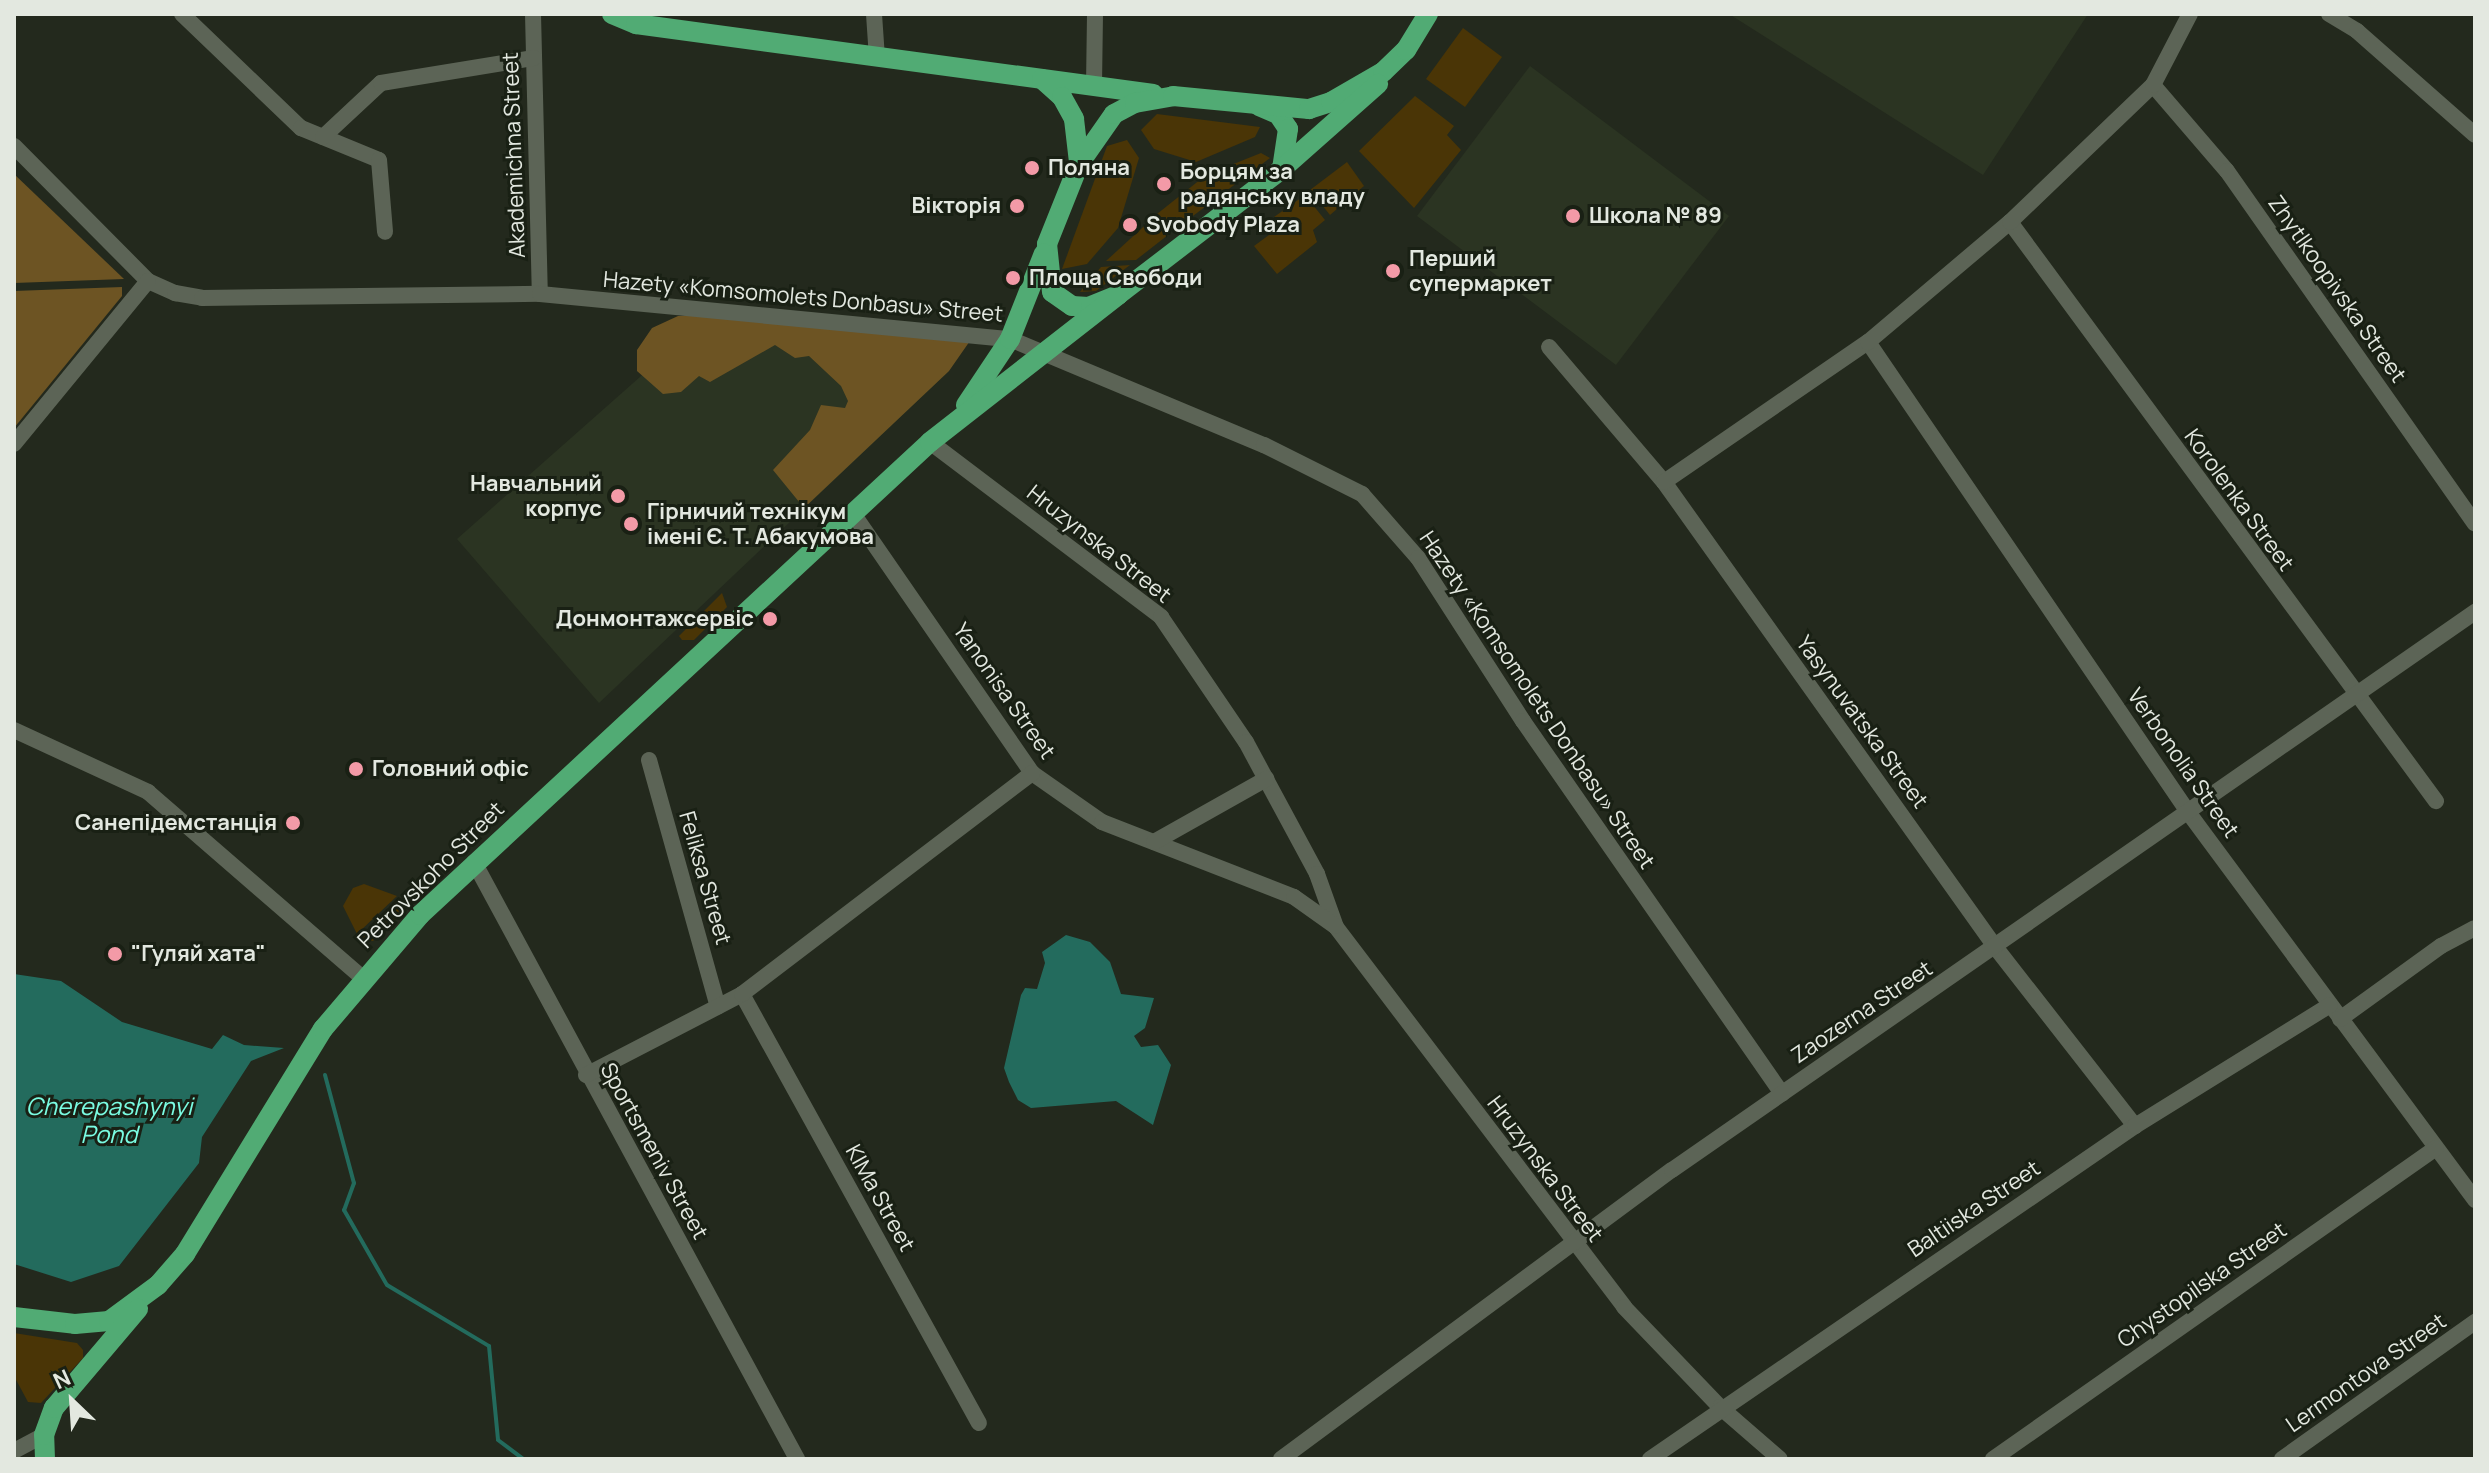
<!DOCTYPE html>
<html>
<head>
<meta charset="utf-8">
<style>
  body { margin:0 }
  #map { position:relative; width:2489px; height:1473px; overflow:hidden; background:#23291d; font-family:Manrope,sans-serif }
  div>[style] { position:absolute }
  .built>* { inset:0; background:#2b3422 }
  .green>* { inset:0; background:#4a3506 }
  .forest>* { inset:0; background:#6d5423 }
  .water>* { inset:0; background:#236b5d }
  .stream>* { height:4px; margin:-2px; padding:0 2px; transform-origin:2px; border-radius:2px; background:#236b5d }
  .minor>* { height:16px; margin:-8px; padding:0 8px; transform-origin:8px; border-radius:8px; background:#5c6456 }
  .major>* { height:20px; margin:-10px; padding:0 10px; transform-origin:10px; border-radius:10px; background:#51ab74 }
  .dots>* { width:22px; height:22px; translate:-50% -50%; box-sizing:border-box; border:4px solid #192014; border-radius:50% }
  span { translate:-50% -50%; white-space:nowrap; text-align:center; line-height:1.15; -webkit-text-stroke:6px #192014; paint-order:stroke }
  .street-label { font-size:22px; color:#e3e8e0 }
  .poi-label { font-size:22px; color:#e3e8e0; font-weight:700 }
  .left { translate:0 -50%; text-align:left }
  .right { translate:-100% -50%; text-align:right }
  .water-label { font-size:24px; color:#7afce2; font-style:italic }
  .frame { position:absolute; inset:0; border:16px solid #e3e8e0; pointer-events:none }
  .north { position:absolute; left:32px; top:1361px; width:80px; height:80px; -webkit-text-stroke:6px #192014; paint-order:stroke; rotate:335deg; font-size:22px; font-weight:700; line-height:32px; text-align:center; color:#e3e8e0 }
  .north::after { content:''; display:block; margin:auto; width:28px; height:36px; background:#e3e8e0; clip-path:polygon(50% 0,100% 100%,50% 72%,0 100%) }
</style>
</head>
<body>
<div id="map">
  <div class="built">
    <i style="clip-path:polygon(1729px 14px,2088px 14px,1983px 175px)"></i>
    <i style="clip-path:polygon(1530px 66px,1729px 216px,1616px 365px,1417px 216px)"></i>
    <i style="clip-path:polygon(710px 315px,949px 371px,599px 703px,457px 539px)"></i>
  </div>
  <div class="green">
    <i style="clip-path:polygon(1463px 28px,1502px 57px,1465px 107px,1426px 79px)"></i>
    <i style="clip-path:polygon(1415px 96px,1454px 126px,1447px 135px,1461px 150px,1414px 208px,1359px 151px)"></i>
    <i style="clip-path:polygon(1157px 114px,1260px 127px,1255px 137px,1196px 162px,1154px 149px,1141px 130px)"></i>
    <i style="clip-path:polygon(1127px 140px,1139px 158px,1118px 228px,1087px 264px,1062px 269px,1107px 146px)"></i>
    <i style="clip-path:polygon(1261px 153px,1270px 158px,1173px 231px,1157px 214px,1206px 175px)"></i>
    <i style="clip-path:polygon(1347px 162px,1364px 186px,1330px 215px,1310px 190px)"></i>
    <i style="clip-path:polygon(1305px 195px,1325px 220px,1313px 230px,1317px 242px,1277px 274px,1254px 246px,1281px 226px,1274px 217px)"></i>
    <i style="clip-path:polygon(1153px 218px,1168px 235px,1136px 260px,1106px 261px)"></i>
    <i style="clip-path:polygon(1130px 265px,1096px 291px,1080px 292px,1101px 267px)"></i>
    <i style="clip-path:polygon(722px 593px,727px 607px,694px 640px,682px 640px,679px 636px)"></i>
    <i style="clip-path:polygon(364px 884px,397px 896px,357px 934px,343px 906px,353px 888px)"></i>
    <i style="clip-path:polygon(400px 900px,405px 909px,373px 941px,360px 939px)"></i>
    <i style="clip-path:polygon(14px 1333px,77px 1343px,83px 1350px,83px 1358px,41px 1403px,28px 1402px,14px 1376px)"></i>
  </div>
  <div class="forest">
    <i style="clip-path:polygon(14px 174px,124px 279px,14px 283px)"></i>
    <i style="clip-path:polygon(122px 287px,122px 296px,14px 428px,14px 291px)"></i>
    <i style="clip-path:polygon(710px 315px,972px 338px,949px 371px,804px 508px,773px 470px,810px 430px,821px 405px,845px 408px,848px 401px,841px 386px,809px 356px,795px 358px,775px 345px,710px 382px,699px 376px,681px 392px,663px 394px,637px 371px,637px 350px,652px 328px,678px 316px)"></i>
  </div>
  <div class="water">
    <i style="clip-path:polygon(1066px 935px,1090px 942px,1110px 962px,1121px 994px,1154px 998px,1145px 1028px,1134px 1036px,1141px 1047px,1158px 1045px,1171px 1065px,1153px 1125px,1116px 1101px,1031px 1108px,1018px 1100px,1009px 1082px,1004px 1068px,1021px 995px,1025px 988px,1037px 989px,1045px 963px,1042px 952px)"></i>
    <i style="clip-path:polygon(14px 974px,61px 981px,122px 1022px,212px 1049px,223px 1035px,244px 1045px,284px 1048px,251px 1061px,202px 1137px,199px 1163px,119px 1266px,71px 1282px,14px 1264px)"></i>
  </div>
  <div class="stream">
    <i style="left:325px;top:1075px;width:112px;rotate:75deg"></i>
    <i style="left:354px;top:1183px;width:29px;rotate:110deg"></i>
    <i style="left:344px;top:1210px;width:86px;rotate:60.2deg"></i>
    <i style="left:387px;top:1285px;width:119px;rotate:30.9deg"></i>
    <i style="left:489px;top:1346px;width:94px;rotate:84.5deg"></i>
    <i style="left:498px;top:1440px;width:31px;rotate:37deg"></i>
  </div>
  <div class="minor">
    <i style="left:182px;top:14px;width:165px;rotate:43.8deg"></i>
    <i style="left:301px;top:128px;width:84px;rotate:22.3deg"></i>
    <i style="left:379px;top:160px;width:72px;rotate:85.2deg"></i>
    <i style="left:533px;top:14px;width:280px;rotate:88.6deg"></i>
    <i style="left:874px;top:14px;width:44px;rotate:86.1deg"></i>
    <i style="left:2329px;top:14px;width:33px;rotate:31deg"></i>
    <i style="left:2357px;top:31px;width:157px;rotate:41.4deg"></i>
    <i style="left:2153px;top:85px;width:113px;rotate:49.3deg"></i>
    <i style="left:2227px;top:171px;width:431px;rotate:54.9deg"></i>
    <i style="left:1094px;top:86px;width:72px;rotate:-89.2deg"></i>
    <i style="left:323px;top:137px;width:79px;rotate:-43deg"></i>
    <i style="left:381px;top:83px;width:155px;rotate:-9.3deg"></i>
    <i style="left:14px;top:146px;width:190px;rotate:45.2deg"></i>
    <i style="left:148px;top:281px;width:30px;rotate:24deg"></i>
    <i style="left:175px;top:293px;width:27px;rotate:10deg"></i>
    <i style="left:202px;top:298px;width:338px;rotate:-0.7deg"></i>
    <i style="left:540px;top:294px;width:472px;rotate:5.5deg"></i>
    <i style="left:1010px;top:339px;width:275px;rotate:22.7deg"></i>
    <i style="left:1264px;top:445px;width:110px;rotate:26.6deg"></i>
    <i style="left:1362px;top:494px;width:85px;rotate:48.8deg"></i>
    <i style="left:1418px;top:558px;width:194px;rotate:57.2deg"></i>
    <i style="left:1523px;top:721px;width:454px;rotate:55.2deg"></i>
    <i style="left:2010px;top:222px;width:719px;rotate:53.66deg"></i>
    <i style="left:1868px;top:342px;width:569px;rotate:55.75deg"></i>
    <i style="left:2188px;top:812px;width:483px;rotate:53.5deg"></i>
    <i style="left:1549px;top:347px;width:177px;rotate:49.6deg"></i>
    <i style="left:1664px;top:482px;width:572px;rotate:54.53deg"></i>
    <i style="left:1996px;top:948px;width:226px;rotate:52deg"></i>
    <i style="left:930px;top:442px;width:290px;rotate:37.1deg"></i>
    <i style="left:1161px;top:617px;width:151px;rotate:55.8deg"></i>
    <i style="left:1246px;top:742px;width:150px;rotate:61.7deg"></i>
    <i style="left:1317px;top:874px;width:56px;rotate:70.3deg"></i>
    <i style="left:1336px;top:927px;width:477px;rotate:52.8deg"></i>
    <i style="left:1624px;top:1307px;width:139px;rotate:46.2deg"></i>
    <i style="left:1720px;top:1407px;width:79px;rotate:40.9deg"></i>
    <i style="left:14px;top:444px;width:211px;rotate:-50.6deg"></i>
    <i style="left:1664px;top:482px;width:247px;rotate:-34.5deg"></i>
    <i style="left:1868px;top:342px;width:186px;rotate:-40.2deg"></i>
    <i style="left:2010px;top:222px;width:198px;rotate:-43.8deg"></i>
    <i style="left:2153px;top:85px;width:80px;rotate:-62.5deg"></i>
    <i style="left:852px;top:512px;width:317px;rotate:55.4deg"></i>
    <i style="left:1032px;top:773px;width:85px;rotate:35deg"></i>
    <i style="left:1102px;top:822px;width:206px;rotate:21.3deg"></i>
    <i style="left:1294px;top:897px;width:50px;rotate:35.3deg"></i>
    <i style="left:14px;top:730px;width:148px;rotate:24.8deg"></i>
    <i style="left:148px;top:792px;width:284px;rotate:40.9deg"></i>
    <i style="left:649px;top:760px;width:256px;rotate:74.4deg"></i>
    <i style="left:1154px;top:842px;width:129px;rotate:-29.4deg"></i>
    <i style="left:474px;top:862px;width:679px;rotate:61.58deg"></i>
    <i style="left:742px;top:994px;width:490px;rotate:61.1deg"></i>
    <i style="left:2340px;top:1019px;width:125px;rotate:-35.9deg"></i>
    <i style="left:2441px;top:946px;width:38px;rotate:-28deg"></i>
    <i style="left:586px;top:1075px;width:176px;rotate:-27.4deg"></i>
    <i style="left:742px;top:994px;width:365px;rotate:-37.3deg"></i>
    <i style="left:14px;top:1451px;width:34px;rotate:-28deg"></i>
    <i style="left:1281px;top:1459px;width:486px;rotate:-36.5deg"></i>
    <i style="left:1672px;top:1170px;width:978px;rotate:-34.8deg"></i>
    <i style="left:1650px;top:1459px;width:588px;rotate:-34.47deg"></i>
    <i style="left:2135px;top:1126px;width:229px;rotate:-31.8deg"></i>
    <i style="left:1993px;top:1459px;width:541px;rotate:-35.07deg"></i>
    <i style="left:2282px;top:1459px;width:237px;rotate:-35.4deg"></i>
  </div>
  <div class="major">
    <i style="left:612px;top:14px;width:26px;rotate:23deg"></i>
    <i style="left:636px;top:24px;width:522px;rotate:7.71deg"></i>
    <i style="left:1042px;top:79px;width:27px;rotate:42deg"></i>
    <i style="left:1062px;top:97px;width:25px;rotate:61deg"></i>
    <i style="left:1074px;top:119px;width:43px;rotate:83.4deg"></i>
    <i style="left:1259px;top:106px;width:21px;rotate:23deg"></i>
    <i style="left:1278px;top:114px;width:18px;rotate:56deg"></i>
    <i style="left:1288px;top:129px;width:40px;rotate:98.5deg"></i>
    <i style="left:1282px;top:169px;width:207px;rotate:142.5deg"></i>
    <i style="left:1118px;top:295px;width:32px;rotate:158deg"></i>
    <i style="left:1088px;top:307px;width:16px;rotate:-176deg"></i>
    <i style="left:1072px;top:306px;width:24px;rotate:-145deg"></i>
    <i style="left:1052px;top:292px;width:48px;rotate:-95.9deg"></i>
    <i style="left:1047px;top:244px;width:86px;rotate:-68.2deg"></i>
    <i style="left:1079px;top:164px;width:61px;rotate:-55deg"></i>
    <i style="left:1114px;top:114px;width:24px;rotate:-28deg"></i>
    <i style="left:1135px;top:103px;width:39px;rotate:-10deg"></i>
    <i style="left:1173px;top:96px;width:137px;rotate:5.5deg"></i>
    <i style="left:1309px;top:109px;width:23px;rotate:-18deg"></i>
    <i style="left:1331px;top:102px;width:60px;rotate:-30deg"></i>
    <i style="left:1383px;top:72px;width:32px;rotate:-44deg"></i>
    <i style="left:1406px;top:50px;width:42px;rotate:-58.6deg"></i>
    <i style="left:1283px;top:168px;width:127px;rotate:-41.5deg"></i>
    <i style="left:966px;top:405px;width:79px;rotate:-56.3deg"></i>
    <i style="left:1010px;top:339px;width:92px;rotate:-68.4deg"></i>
    <i style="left:14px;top:1317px;width:61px;rotate:6.5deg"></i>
    <i style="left:75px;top:1324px;width:34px;rotate:-5deg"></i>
    <i style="left:109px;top:1321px;width:61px;rotate:-36.3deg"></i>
    <i style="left:158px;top:1285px;width:41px;rotate:-48.9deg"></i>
    <i style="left:185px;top:1254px;width:264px;rotate:-58.5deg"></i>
    <i style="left:323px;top:1029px;width:150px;rotate:-49.6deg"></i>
    <i style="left:420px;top:915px;width:696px;rotate:-42.84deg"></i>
    <i style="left:930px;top:442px;width:239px;rotate:-38deg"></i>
    <i style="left:45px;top:1459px;width:24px;rotate:-92deg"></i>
    <i style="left:44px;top:1435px;width:29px;rotate:-70deg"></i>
    <i style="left:54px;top:1408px;width:130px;rotate:-49.7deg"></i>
  </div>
  <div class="dots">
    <i style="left:1032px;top:168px;background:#f39aa7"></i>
    <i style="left:1164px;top:184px;background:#f39aa7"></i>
    <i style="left:1017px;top:206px;background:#f39aa7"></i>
    <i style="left:1573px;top:216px;background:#f39aa7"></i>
    <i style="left:1130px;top:225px;background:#f39aa7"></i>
    <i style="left:1393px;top:271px;background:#f39aa7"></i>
    <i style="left:1013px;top:278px;background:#f39aa7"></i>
    <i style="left:618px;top:496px;background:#f39aa7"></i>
    <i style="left:631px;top:524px;background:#f39aa7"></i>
    <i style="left:770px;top:619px;background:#f39aa7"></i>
    <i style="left:356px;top:769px;background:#f39aa7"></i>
    <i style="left:293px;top:823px;background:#f39aa7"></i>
    <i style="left:115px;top:954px;background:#f39aa7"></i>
  </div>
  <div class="street-label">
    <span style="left:514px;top:155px;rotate:-92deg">Akademichna Street</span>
    <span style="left:2337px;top:289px;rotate:55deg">Zhytlkoopivska Street</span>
    <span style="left:803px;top:297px;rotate:5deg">Hazety «Komsomolets Donbasu» Street</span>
    <span style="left:2239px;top:500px;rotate:54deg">Korolenka Street</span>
    <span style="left:1099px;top:544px;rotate:38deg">Hruzynska Street</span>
    <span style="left:1004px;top:691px;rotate:55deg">Yanonisa Street</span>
    <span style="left:1537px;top:700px;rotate:56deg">Hazety «Komsomolets Donbasu» Street</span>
    <span style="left:1862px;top:722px;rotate:54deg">Yasynuvatska Street</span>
    <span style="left:2183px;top:763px;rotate:55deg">Verbonolia Street</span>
    <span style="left:431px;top:875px;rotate:-45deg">Petrovskoho Street</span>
    <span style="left:705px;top:878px;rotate:74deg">Feliksa Street</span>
    <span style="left:1862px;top:1012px;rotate:-34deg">Zaozerna Street</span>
    <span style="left:654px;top:1151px;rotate:61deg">Sportsmeniv Street</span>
    <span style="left:1545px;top:1169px;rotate:53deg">Hruzynska Street</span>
    <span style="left:880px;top:1198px;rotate:61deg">KIMa Street</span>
    <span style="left:1974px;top:1209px;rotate:-34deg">Baltiiska Street</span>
    <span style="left:2202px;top:1285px;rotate:-35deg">Chystopilska Street</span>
    <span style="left:2366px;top:1373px;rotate:-35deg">Lermontova Street</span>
  </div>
  <div class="poi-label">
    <span class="left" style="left:1048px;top:168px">Поляна</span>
    <span class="left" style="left:1180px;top:184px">Борцям за<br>радянську владу</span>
    <span class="right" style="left:1001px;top:206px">Вікторія</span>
    <span class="left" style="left:1589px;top:216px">Школа № 89</span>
    <span class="left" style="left:1146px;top:225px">Svobody Plaza</span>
    <span class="left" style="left:1409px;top:271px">Перший<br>супермаркет</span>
    <span class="left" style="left:1029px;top:278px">Площа Свободи</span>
    <span class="right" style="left:602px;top:496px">Навчальний<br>корпус</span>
    <span class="left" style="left:647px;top:524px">Гірничий технікум<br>імені Є. Т. Абакумова</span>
    <span class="right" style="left:754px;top:619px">Донмонтажсервіс</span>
    <span class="left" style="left:372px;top:769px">Головний офіс</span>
    <span class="right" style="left:277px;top:823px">Санепідемстанція</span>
    <span class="left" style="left:131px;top:954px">"Гуляй хата"</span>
  </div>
  <div class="water-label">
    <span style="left:109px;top:1120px">Cherepashynyi<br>Pond</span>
  </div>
  <div class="frame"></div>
  <div class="north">N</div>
</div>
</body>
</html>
